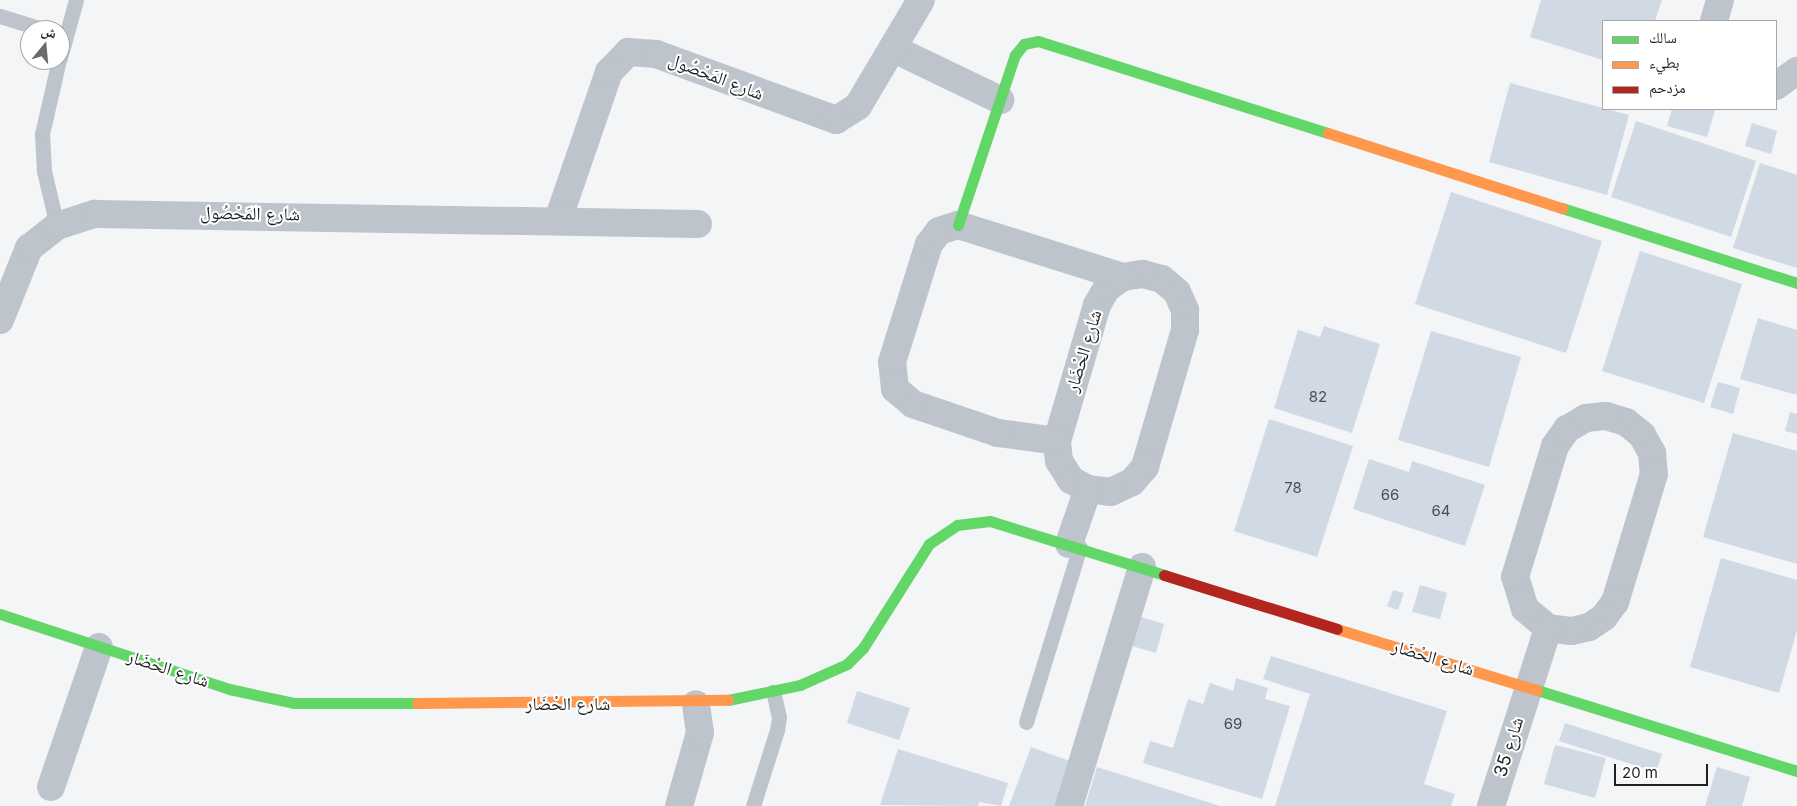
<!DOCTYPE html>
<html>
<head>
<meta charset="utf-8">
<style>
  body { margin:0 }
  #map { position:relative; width:1797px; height:806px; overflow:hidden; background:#f3f5f7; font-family:Inter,"Noto Naskh Arabic",sans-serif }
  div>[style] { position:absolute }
  .building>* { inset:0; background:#d0d9e4 }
  .lane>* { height:15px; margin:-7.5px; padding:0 7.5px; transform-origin:7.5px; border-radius:7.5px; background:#bdc4cb }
  .street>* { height:28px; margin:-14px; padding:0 14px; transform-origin:14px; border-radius:14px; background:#bdc4cb }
  .fast>* { height:11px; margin:-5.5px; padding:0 5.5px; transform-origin:5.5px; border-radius:5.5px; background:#63d668 }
  .slow>* { height:11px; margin:-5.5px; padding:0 5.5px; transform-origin:5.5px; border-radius:5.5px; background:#ff974d }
  .jam>* { height:11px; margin:-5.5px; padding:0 5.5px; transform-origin:5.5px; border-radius:5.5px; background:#b3261e }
  span { translate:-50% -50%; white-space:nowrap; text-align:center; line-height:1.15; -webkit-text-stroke:4px #fff; paint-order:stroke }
  .number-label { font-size:15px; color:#4a4e52 }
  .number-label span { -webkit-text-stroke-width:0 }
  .street-label { font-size:18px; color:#1e2021 }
  .legend { position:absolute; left:1602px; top:20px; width:175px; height:90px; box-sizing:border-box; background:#fff; border:1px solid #a5a6a6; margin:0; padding:6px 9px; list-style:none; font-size:15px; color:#1e2021 }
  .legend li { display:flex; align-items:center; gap:10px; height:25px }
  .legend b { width:25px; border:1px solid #a5a6a6 }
  .north { position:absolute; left:20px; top:20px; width:50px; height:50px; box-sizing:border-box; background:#fff; border:1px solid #a5a6a6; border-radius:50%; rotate:17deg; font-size:14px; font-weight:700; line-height:20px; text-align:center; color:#1e2021 }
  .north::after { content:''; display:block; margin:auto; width:18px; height:22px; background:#696b6c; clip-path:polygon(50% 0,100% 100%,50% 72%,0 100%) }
  .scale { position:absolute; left:1614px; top:764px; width:94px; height:22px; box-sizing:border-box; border:2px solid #1e2021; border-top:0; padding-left:6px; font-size:15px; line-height:18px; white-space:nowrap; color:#1e2021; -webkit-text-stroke:4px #fff; paint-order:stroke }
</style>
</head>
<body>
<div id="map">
  <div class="building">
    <i style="clip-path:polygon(1541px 0,1662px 0,1655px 21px,1603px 21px,1603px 60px,1530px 37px)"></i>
    <i style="clip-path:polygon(1510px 83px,1629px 115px,1607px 195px,1489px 162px)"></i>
    <i style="clip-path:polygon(1672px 109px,1715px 110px,1707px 137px,1667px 126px)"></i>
    <i style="clip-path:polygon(1636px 121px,1756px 161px,1731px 237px,1611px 197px)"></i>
    <i style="clip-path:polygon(1752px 123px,1777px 131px,1771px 154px,1745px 146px)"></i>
    <i style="clip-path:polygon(1760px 163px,1797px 175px,1797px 268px,1733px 248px)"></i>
    <i style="clip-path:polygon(1451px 192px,1602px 241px,1566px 353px,1415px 304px)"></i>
    <i style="clip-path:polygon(1640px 251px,1742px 284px,1704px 403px,1602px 371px)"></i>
    <i style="clip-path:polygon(1758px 318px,1797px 330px,1797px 395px,1740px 379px)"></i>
    <i style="clip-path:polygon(1324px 326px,1380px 344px,1352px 433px,1274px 408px,1298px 330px,1320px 337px)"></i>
    <i style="clip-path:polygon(1431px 331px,1521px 357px,1489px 467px,1398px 440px)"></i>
    <i style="clip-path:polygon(1718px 382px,1740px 388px,1733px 414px,1710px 407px)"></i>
    <i style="clip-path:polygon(1790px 412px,1797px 414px,1797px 434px,1785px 431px)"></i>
    <i style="clip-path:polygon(1269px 419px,1353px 446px,1317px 557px,1234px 531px)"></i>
    <i style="clip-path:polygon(1733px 433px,1797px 451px,1797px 564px,1703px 537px)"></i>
    <i style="clip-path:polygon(1369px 459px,1409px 472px,1412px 461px,1485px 485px,1465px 546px,1353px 509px)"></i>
    <i style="clip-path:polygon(1721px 558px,1797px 580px,1797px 630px,1779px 693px,1690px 667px)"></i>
    <i style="clip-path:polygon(1420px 585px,1447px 593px,1440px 619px,1412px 612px)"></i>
    <i style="clip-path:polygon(1393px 590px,1404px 593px,1398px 610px,1387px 606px)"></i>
    <i style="clip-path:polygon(1138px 616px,1164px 624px,1156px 653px,1129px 645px)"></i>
    <i style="clip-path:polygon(1271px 656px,1447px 711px,1424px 784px,1455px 794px,1451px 806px,1275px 806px,1310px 694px,1263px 679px)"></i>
    <i style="clip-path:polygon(1236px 678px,1268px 688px,1265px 699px,1290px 706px,1262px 799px,1143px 763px,1150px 741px,1173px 748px,1188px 699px,1203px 704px,1210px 683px,1233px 691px)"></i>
    <i style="clip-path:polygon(857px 691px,910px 708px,899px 740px,847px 723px)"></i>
    <i style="clip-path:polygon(1565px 723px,1662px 754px,1656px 772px,1559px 741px)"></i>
    <i style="clip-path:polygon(1555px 745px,1606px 758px,1595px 798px,1544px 784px)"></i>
    <i style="clip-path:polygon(1031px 747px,1078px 764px,1062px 806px,1009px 806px)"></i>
    <i style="clip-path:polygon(898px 749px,1008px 783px,1001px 806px,979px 802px,978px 806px,880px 805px)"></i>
    <i style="clip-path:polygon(1097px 767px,1220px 806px,1085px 806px)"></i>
    <i style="clip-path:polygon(1717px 767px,1750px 777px,1742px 806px,1705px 806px)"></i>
  </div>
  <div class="lane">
    <i style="left:0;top:16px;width:47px;rotate:17.3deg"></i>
    <i style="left:60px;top:58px;width:60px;rotate:-74.6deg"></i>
    <i style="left:57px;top:226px;width:57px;rotate:-103.3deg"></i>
    <i style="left:44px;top:171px;width:37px;rotate:-93deg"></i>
    <i style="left:42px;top:134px;width:76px;rotate:-77.1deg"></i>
    <i style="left:1026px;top:722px;width:183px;rotate:-72.9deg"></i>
    <i style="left:753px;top:806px;width:80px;rotate:-72.5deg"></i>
    <i style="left:777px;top:730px;width:13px;rotate:-81deg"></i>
    <i style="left:779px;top:717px;width:26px;rotate:-103deg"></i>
  </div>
  <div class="street">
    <i style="left:1714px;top:21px;width:22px;rotate:-74deg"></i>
    <i style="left:894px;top:49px;width:118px;rotate:25.7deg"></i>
    <i style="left:1776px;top:86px;width:26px;rotate:-36deg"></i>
    <i style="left:558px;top:220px;width:157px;rotate:-71deg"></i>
    <i style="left:609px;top:72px;width:28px;rotate:-46deg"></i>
    <i style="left:628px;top:52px;width:28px;rotate:4deg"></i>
    <i style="left:656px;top:54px;width:192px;rotate:20.1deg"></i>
    <i style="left:836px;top:120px;width:26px;rotate:-32deg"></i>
    <i style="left:858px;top:106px;width:123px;rotate:-59.3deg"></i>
    <i style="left:1143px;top:274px;width:20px;rotate:15deg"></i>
    <i style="left:1162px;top:279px;width:20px;rotate:41deg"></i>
    <i style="left:1177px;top:292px;width:20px;rotate:66deg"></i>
    <i style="left:1185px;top:310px;width:20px;rotate:90deg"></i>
    <i style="left:1185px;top:330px;width:143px;rotate:106.3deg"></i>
    <i style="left:1145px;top:467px;width:20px;rotate:131deg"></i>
    <i style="left:1132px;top:482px;width:23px;rotate:155deg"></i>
    <i style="left:1111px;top:492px;width:23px;rotate:-173deg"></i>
    <i style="left:1088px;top:489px;width:19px;rotate:-152deg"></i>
    <i style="left:1071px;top:480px;width:22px;rotate:-122deg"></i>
    <i style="left:1059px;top:461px;width:20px;rotate:-96deg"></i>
    <i style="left:1057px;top:441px;width:142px;rotate:-73.6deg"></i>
    <i style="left:1097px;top:305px;width:20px;rotate:-60deg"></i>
    <i style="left:1107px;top:288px;width:19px;rotate:-35deg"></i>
    <i style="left:1123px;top:277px;width:20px;rotate:-9deg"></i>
    <i style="left:0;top:320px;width:78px;rotate:-68.1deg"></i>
    <i style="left:29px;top:248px;width:36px;rotate:-38deg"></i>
    <i style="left:57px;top:226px;width:40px;rotate:-18deg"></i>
    <i style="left:95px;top:214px;width:603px;rotate:0.95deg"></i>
    <i style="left:1606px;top:416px;width:21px;rotate:17deg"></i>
    <i style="left:1626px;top:422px;width:21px;rotate:39deg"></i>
    <i style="left:1642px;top:435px;width:21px;rotate:61deg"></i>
    <i style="left:1652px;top:453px;width:21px;rotate:85deg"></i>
    <i style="left:1654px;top:474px;width:134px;rotate:106.9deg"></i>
    <i style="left:1615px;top:602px;width:19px;rotate:126deg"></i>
    <i style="left:1604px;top:617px;width:18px;rotate:146deg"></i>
    <i style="left:1589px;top:627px;width:18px;rotate:167deg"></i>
    <i style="left:1571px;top:631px;width:23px;rotate:-173deg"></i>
    <i style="left:1548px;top:628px;width:30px;rotate:-140deg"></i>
    <i style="left:1525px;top:609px;width:34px;rotate:-107deg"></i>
    <i style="left:1515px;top:577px;width:137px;rotate:-73deg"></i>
    <i style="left:1555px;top:446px;width:21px;rotate:-55deg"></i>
    <i style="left:1567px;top:429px;width:22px;rotate:-30deg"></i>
    <i style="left:1586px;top:418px;width:20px;rotate:-6deg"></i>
    <i style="left:1057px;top:441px;width:60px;rotate:-172.3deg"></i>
    <i style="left:998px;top:433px;width:90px;rotate:-161.2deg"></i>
    <i style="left:913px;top:404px;width:23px;rotate:-140deg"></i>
    <i style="left:895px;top:389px;width:27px;rotate:-96deg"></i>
    <i style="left:892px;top:362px;width:124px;rotate:-72.6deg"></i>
    <i style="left:929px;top:244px;width:16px;rotate:-52deg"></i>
    <i style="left:939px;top:231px;width:20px;rotate:-18deg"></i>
    <i style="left:958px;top:225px;width:173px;rotate:17.5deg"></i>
    <i style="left:1069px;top:544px;width:58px;rotate:-70.9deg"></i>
    <i style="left:51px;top:787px;width:148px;rotate:-71.1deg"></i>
    <i style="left:679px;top:806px;width:76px;rotate:-74deg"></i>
    <i style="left:700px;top:733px;width:29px;rotate:-98deg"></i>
    <i style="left:1069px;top:806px;width:250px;rotate:-73deg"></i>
    <i style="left:1491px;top:806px;width:187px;rotate:-72.2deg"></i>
  </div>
  <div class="fast">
    <i style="left:1562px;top:208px;width:247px;rotate:17.7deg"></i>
    <i style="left:958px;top:225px;width:179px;rotate:-71.5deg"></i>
    <i style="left:1015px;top:55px;width:14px;rotate:-51deg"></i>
    <i style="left:1024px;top:44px;width:14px;rotate:-12deg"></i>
    <i style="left:1038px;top:41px;width:304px;rotate:17.6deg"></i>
    <i style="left:0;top:614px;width:241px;rotate:18.1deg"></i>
    <i style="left:229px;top:689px;width:66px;rotate:12.2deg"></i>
    <i style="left:294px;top:703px;width:123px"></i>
    <i style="left:1537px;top:690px;width:272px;rotate:17.3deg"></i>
    <i style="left:728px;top:700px;width:74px;rotate:-11.8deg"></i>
    <i style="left:800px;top:685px;width:51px;rotate:-24.1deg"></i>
    <i style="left:847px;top:664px;width:23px;rotate:-45deg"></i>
    <i style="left:863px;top:648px;width:123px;rotate:-57.6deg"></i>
    <i style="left:929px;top:544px;width:34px;rotate:-34deg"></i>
    <i style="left:957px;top:525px;width:33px;rotate:-7deg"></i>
    <i style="left:990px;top:521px;width:182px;rotate:17.2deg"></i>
  </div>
  <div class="slow">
    <i style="left:1328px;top:133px;width:246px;rotate:17.8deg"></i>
    <i style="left:1337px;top:629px;width:209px;rotate:17deg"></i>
    <i style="left:417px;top:703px;width:311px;rotate:-0.6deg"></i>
  </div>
  <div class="jam">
    <i style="left:1164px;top:575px;width:181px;rotate:17.3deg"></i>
  </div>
  <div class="number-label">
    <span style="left:1318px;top:397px">82</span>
    <span style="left:1293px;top:488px">78</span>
    <span style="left:1390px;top:495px">66</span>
    <span style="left:1441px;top:511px">64</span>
    <span style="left:1233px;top:724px">69</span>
  </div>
  <div class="street-label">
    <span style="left:716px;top:77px;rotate:21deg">شارع المَحْصُول</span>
    <span style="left:250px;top:214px;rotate:1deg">شارع المَحْصُول</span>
    <span style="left:1084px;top:351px;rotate:-73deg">شارع الحْضَار</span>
    <span style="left:1433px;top:658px;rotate:17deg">شارع الحْضَار</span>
    <span style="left:168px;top:669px;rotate:18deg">شارع الحْضَار</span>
    <span style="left:568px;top:704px">شارع الحْضَار</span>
    <span style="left:1509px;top:747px;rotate:-73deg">شارع 35</span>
  </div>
  <ul class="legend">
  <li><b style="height:6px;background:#63d668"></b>سالك</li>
  <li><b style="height:6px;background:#ff974d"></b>بطيء</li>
  <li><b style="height:6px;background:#b3261e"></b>مزدحم</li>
  </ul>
  <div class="north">ش</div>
  <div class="scale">20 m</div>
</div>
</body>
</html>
